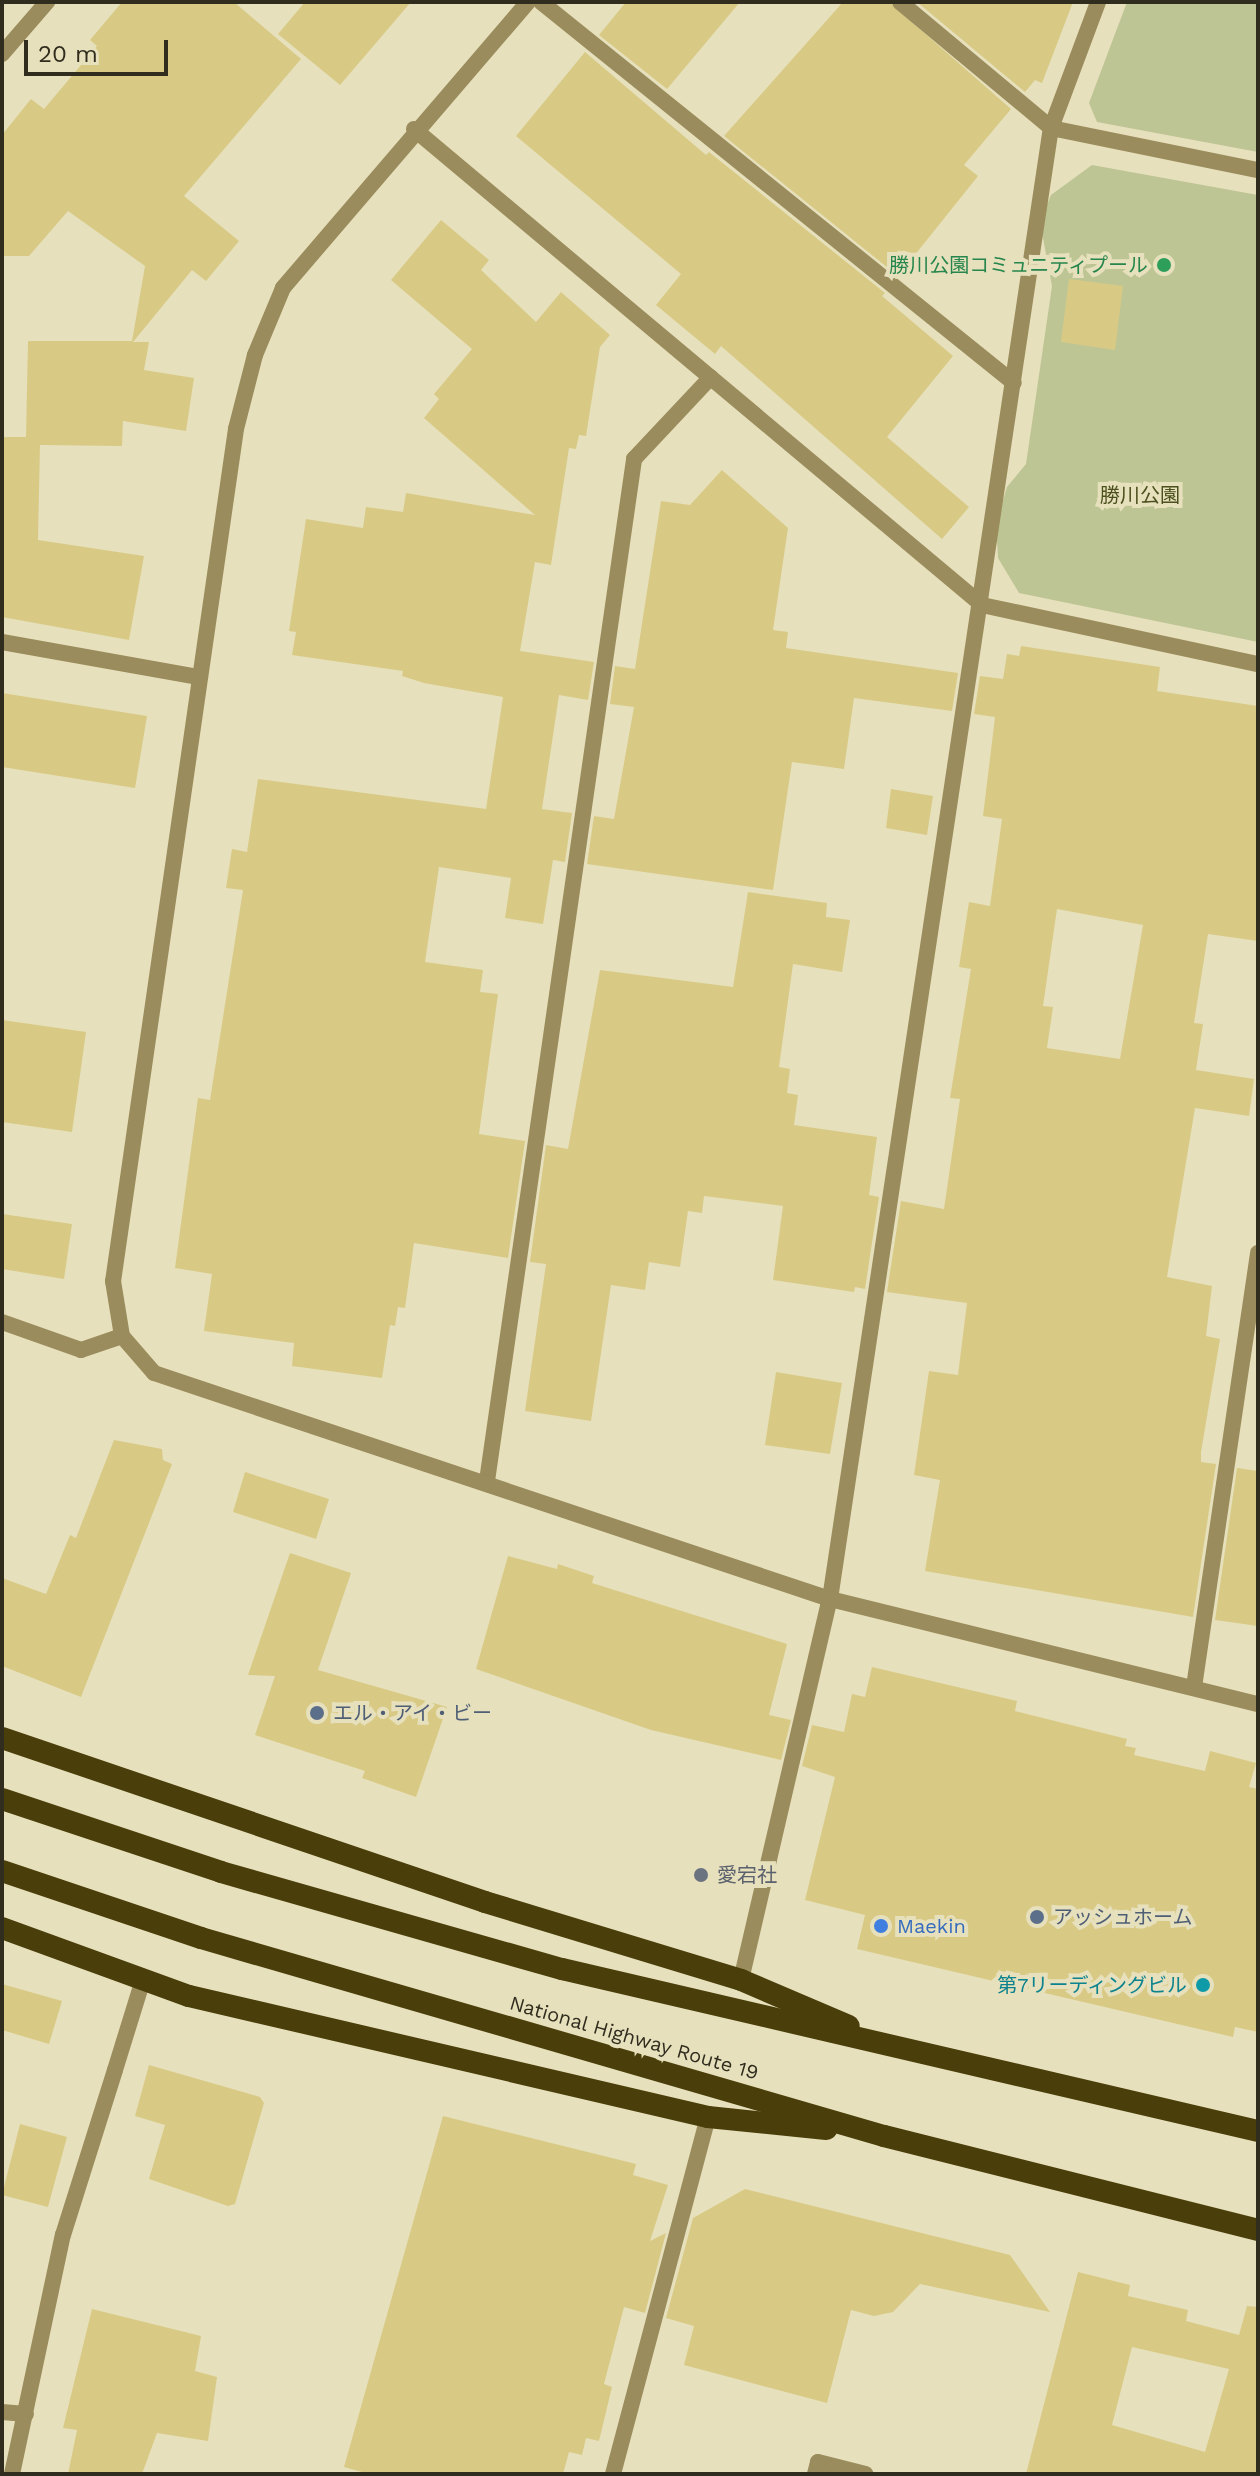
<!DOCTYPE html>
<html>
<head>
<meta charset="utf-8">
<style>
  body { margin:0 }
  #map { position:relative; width:1260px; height:2476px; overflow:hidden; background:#e7e0bc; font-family:"Work Sans","Noto Sans JP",sans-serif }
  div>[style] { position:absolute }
  .green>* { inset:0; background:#bec594 }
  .building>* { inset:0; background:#d8ca85 }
  .minor>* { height:16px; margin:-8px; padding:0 8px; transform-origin:8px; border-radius:8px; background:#9a8c5c }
  .tertiary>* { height:16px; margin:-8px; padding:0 8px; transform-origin:8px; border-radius:8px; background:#9a8c5c }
  .trunk>* { height:22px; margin:-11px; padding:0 11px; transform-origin:11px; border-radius:11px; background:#4a3e0a }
  .dots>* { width:22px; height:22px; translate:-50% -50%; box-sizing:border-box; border:4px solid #e7e0bc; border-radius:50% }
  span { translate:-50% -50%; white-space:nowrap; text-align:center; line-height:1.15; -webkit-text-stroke:8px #e7e0bc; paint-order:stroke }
  .leisure-label { font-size:20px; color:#27864d }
  .right { translate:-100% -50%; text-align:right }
  .park-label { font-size:20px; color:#4b501e }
  .service-label { font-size:20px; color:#4e5e75 }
  .left { translate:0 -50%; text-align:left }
  .worship-label { font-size:20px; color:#5b616d }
  .shop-label { font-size:20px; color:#366cbe }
  .culture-label { font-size:20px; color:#0d838f }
  .street-label { font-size:20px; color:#302d1f }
  .frame { position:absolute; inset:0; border:4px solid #302d1f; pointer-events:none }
  .scale { position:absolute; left:24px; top:40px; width:144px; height:36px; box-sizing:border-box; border:4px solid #302d1f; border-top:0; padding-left:10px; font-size:24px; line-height:28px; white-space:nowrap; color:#302d1f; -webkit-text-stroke:6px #e7e0bc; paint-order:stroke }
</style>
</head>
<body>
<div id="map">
  <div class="green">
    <i style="clip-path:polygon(1127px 2px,1258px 2px,1258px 152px,1097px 122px,1089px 103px)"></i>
    <i style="clip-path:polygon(1092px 165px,1258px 195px,1258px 642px,1019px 593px,998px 558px,996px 524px,1007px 487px,1026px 464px,1052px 286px,1040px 222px,1051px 195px)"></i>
  </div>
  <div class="building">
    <i style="clip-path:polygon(122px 2px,234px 2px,301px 59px,184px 196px,239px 241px,206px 281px,192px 270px,133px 342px,149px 342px,144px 370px,194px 378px,186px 431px,123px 421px,122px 446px,40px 445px,38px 540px,144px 556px,129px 640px,2px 617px,2px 437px,26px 437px,28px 341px,132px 341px,145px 266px,68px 211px,29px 256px,2px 256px,2px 135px,31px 99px,44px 109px,97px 46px,90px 40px)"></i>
    <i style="clip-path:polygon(305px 2px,411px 2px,340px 85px,278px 34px)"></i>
    <i style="clip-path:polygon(626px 2px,740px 2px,667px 89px,599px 35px)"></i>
    <i style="clip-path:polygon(843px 2px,889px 2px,1011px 109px,964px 165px,978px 176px,898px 276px,724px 136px)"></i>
    <i style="clip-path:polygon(917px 2px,1073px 2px,1042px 83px,1035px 80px,1025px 92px)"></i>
    <i style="clip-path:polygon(585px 52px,706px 155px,709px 152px,885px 293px,882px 296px,953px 356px,887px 437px,969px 507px,942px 539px,721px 346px,715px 354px,656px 305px,681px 274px,516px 136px)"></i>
    <i style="clip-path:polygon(441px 220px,489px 260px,481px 270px,536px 322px,561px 292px,610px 335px,600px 347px,586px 436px,579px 435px,576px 449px,569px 448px,551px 565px,535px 562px,520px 651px,594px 662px,588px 700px,559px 695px,542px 809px,572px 813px,565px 862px,553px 860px,543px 924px,505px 918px,511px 878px,439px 867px,425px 962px,483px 970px,480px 992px,498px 994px,479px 1134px,525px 1141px,508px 1258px,414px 1243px,405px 1308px,398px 1307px,395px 1326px,390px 1325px,382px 1378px,292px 1366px,294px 1343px,204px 1331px,212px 1274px,175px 1268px,198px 1098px,210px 1100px,243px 890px,226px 888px,232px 849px,247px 852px,258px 779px,486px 809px,503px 697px,424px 683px,402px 676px,403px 671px,292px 655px,296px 632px,289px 631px,306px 519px,363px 528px,366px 507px,403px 512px,406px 493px,535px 515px,424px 418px,439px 399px,434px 394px,472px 349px,391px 280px)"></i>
    <i style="clip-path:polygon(1069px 279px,1123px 286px,1115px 350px,1061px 342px)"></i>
    <i style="clip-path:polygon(722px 470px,788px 528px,773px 630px,788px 632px,786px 648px,958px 673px,952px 711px,854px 698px,844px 769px,792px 762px,773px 890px,587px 864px,594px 816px,614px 819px,634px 707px,610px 704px,615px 666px,635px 669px,661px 501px,690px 505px)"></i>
    <i style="clip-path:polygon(evenodd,1021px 646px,1160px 667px,1157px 691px,1258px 706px,1258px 941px,1208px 934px,1194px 1023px,1203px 1024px,1196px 1070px,1254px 1079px,1249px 1116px,1195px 1108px,1167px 1277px,1212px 1286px,1206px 1336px,1220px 1339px,1201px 1452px,1201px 1462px,1216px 1464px,1193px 1617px,925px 1571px,940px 1480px,914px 1475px,929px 1371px,958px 1375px,967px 1303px,887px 1292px,901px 1201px,944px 1209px,960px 1099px,950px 1098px,971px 969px,959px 967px,969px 902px,990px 906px,1002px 819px,983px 816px,995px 717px,974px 714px,980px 676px,1003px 679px,1007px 654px,1019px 656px,1021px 646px,1057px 909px,1143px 925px,1120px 1059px,1047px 1048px,1053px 1007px,1043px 1006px,1057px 909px)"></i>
    <i style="clip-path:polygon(2px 693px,147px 716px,135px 788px,2px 767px)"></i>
    <i style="clip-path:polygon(891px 789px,933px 796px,927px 835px,886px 828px)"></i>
    <i style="clip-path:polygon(748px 892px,827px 903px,826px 917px,850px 920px,842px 972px,793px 964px,779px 1067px,790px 1069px,787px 1093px,798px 1095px,794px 1125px,877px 1137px,869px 1195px,879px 1197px,865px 1289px,855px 1287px,854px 1292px,773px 1280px,783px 1206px,704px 1196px,702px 1213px,688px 1211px,680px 1267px,649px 1262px,645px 1290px,611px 1285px,591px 1421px,525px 1411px,546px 1264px,530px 1262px,546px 1145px,568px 1149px,600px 970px,733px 987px)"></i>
    <i style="clip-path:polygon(2px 1020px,86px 1032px,72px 1132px,2px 1122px)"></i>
    <i style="clip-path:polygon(2px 1214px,72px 1224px,64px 1279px,2px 1269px)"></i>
    <i style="clip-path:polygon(776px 1372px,842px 1383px,830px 1454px,765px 1445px)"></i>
    <i style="clip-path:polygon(114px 1440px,162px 1449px,163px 1460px,172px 1464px,81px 1697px,2px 1666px,2px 1578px,46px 1594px,70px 1535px,76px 1538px)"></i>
    <i style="clip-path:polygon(1237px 1468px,1258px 1471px,1258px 1626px,1215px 1620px)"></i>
    <i style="clip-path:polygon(245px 1472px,329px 1499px,316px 1539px,233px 1512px)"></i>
    <i style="clip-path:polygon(290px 1553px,351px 1573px,318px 1670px,447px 1707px,416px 1797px,362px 1778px,365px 1771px,255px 1735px,275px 1676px,248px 1675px)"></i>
    <i style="clip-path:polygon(508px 1556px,557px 1569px,558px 1564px,594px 1576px,592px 1583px,787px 1644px,769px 1715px,791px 1720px,781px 1760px,651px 1730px,476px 1669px)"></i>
    <i style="clip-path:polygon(872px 1667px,1017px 1701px,1015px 1711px,1127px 1739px,1125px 1746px,1136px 1748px,1134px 1755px,1205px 1771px,1210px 1751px,1256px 1763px,1249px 1787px,1258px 1789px,1258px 2032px,1235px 2027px,1233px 2037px,857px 1949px,865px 1915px,805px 1900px,835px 1777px,802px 1766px,812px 1725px,844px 1732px,852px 1694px,865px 1697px)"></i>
    <i style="clip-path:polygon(2px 1984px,62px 2001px,49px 2044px,2px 2030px)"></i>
    <i style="clip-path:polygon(149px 2065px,260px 2097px,264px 2103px,235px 2204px,228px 2206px,149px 2179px,165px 2125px,135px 2116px)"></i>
    <i style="clip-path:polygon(443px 2116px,636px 2164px,633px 2175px,668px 2185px,650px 2241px,666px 2233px,645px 2313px,624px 2307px,604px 2384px,612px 2387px,599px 2441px,586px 2438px,582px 2455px,569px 2452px,563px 2474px,369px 2474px,344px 2467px)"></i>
    <i style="clip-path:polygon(20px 2124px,67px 2137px,48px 2207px,2px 2195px)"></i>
    <i style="clip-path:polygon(745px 2189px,1010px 2255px,1050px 2312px,920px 2284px,893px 2312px,874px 2316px,851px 2310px,827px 2403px,684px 2365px,694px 2326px,666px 2318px,693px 2218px)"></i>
    <i style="clip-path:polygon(evenodd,1078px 2272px,1130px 2285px,1128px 2296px,1188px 2310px,1186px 2321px,1239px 2335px,1247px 2306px,1258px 2307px,1258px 2474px,1026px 2474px,1078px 2272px,1132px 2347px,1229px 2369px,1205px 2452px,1112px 2425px,1132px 2347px)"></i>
    <i style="clip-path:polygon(92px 2309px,201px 2336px,195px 2371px,217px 2377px,208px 2441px,157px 2433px,142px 2474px,68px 2474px,77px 2430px,63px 2428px)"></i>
  </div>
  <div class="minor">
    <i style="left:541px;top:2px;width:607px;rotate:38.85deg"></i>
    <i style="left:900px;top:2px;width:197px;rotate:39.8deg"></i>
    <i style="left:1051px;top:128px;width:211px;rotate:11.5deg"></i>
    <i style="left:2px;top:54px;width:69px;rotate:-49.1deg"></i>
    <i style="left:414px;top:129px;width:741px;rotate:39.96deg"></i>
    <i style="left:982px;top:605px;width:282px;rotate:12.1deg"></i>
    <i style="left:2px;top:642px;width:200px;rotate:10.1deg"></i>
    <i style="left:2px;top:1322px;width:84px;rotate:19.5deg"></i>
    <i style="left:81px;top:1350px;width:43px;rotate:-18.9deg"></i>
    <i style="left:487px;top:1481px;width:1033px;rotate:-81.81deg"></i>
    <i style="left:634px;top:459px;width:112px;rotate:-46.8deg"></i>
    <i style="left:1194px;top:1687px;width:439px;rotate:-81.6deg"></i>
    <i style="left:741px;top:1980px;width:391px;rotate:-76.9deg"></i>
    <i style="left:830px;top:1599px;width:1488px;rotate:-81.46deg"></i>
    <i style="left:1051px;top:128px;width:134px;rotate:-69.5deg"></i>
    <i style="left:2px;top:2412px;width:24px;rotate:5deg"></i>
    <i style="left:12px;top:2474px;width:244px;rotate:-78deg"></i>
    <i style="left:63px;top:2235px;width:173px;rotate:-72.5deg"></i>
    <i style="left:613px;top:2474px;width:369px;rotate:-75.1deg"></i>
    <i style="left:815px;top:2474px;width:12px;rotate:-76deg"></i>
    <i style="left:818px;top:2462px;width:49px;rotate:14.3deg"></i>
  </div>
  <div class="tertiary">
    <i style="left:528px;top:2px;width:377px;rotate:130.6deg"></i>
    <i style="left:283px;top:288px;width:73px;rotate:112.7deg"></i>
    <i style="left:255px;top:355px;width:76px;rotate:104.4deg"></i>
    <i style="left:236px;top:429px;width:861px;rotate:98.21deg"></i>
    <i style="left:113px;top:1281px;width:56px;rotate:80.7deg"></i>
    <i style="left:122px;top:1336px;width:49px;rotate:49.1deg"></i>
    <i style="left:154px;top:1373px;width:713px;rotate:18.49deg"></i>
    <i style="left:830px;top:1599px;width:441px;rotate:13.8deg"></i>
    <i style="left:115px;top:2070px;width:91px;rotate:-72.8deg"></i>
  </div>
  <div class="trunk">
    <i style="left:2px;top:1738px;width:510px;rotate:18.75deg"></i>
    <i style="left:485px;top:1902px;width:268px;rotate:16.9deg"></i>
    <i style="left:741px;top:1980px;width:117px;rotate:23.1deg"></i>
    <i style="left:2px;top:1799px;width:231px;rotate:18.4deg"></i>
    <i style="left:221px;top:1872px;width:355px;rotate:15.9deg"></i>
    <i style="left:562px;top:1969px;width:715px;rotate:13.1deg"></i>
    <i style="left:2px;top:1871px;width:210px;rotate:18.6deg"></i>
    <i style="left:201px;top:1938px;width:711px;rotate:16.17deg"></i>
    <i style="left:884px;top:2136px;width:386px;rotate:14.1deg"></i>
    <i style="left:2px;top:1928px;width:199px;rotate:20deg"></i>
    <i style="left:189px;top:1996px;width:533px;rotate:13.12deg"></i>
    <i style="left:708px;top:2117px;width:119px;rotate:5.8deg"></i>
  </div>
  <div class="dots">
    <i style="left:1164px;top:265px;background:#2e9e5b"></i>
    <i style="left:317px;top:1713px;background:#5c6f8a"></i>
    <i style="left:701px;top:1875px;background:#6b7280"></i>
    <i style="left:1037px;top:1917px;background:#5c6f8a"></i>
    <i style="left:881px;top:1926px;background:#3f7fe0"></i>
    <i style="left:1203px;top:1985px;background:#0f9aa8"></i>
  </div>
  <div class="leisure-label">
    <span class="right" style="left:1148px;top:265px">勝川公園コミュニティプール</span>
  </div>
  <div class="park-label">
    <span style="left:1140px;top:495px">勝川公園</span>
  </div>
  <div class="service-label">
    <span class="left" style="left:333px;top:1713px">エル・アイ・ビー</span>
    <span class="left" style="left:1053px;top:1917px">アッシュホーム</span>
  </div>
  <div class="worship-label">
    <span class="left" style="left:717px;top:1875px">愛宕社</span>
  </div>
  <div class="shop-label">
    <span class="left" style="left:897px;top:1926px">Maekin</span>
  </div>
  <div class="culture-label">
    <span class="right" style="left:1187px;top:1985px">第7リーディングビル</span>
  </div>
  <div class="street-label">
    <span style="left:634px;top:2038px;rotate:16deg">National Highway Route 19</span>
  </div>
  <div class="frame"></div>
  <div class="scale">20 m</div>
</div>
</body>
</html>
